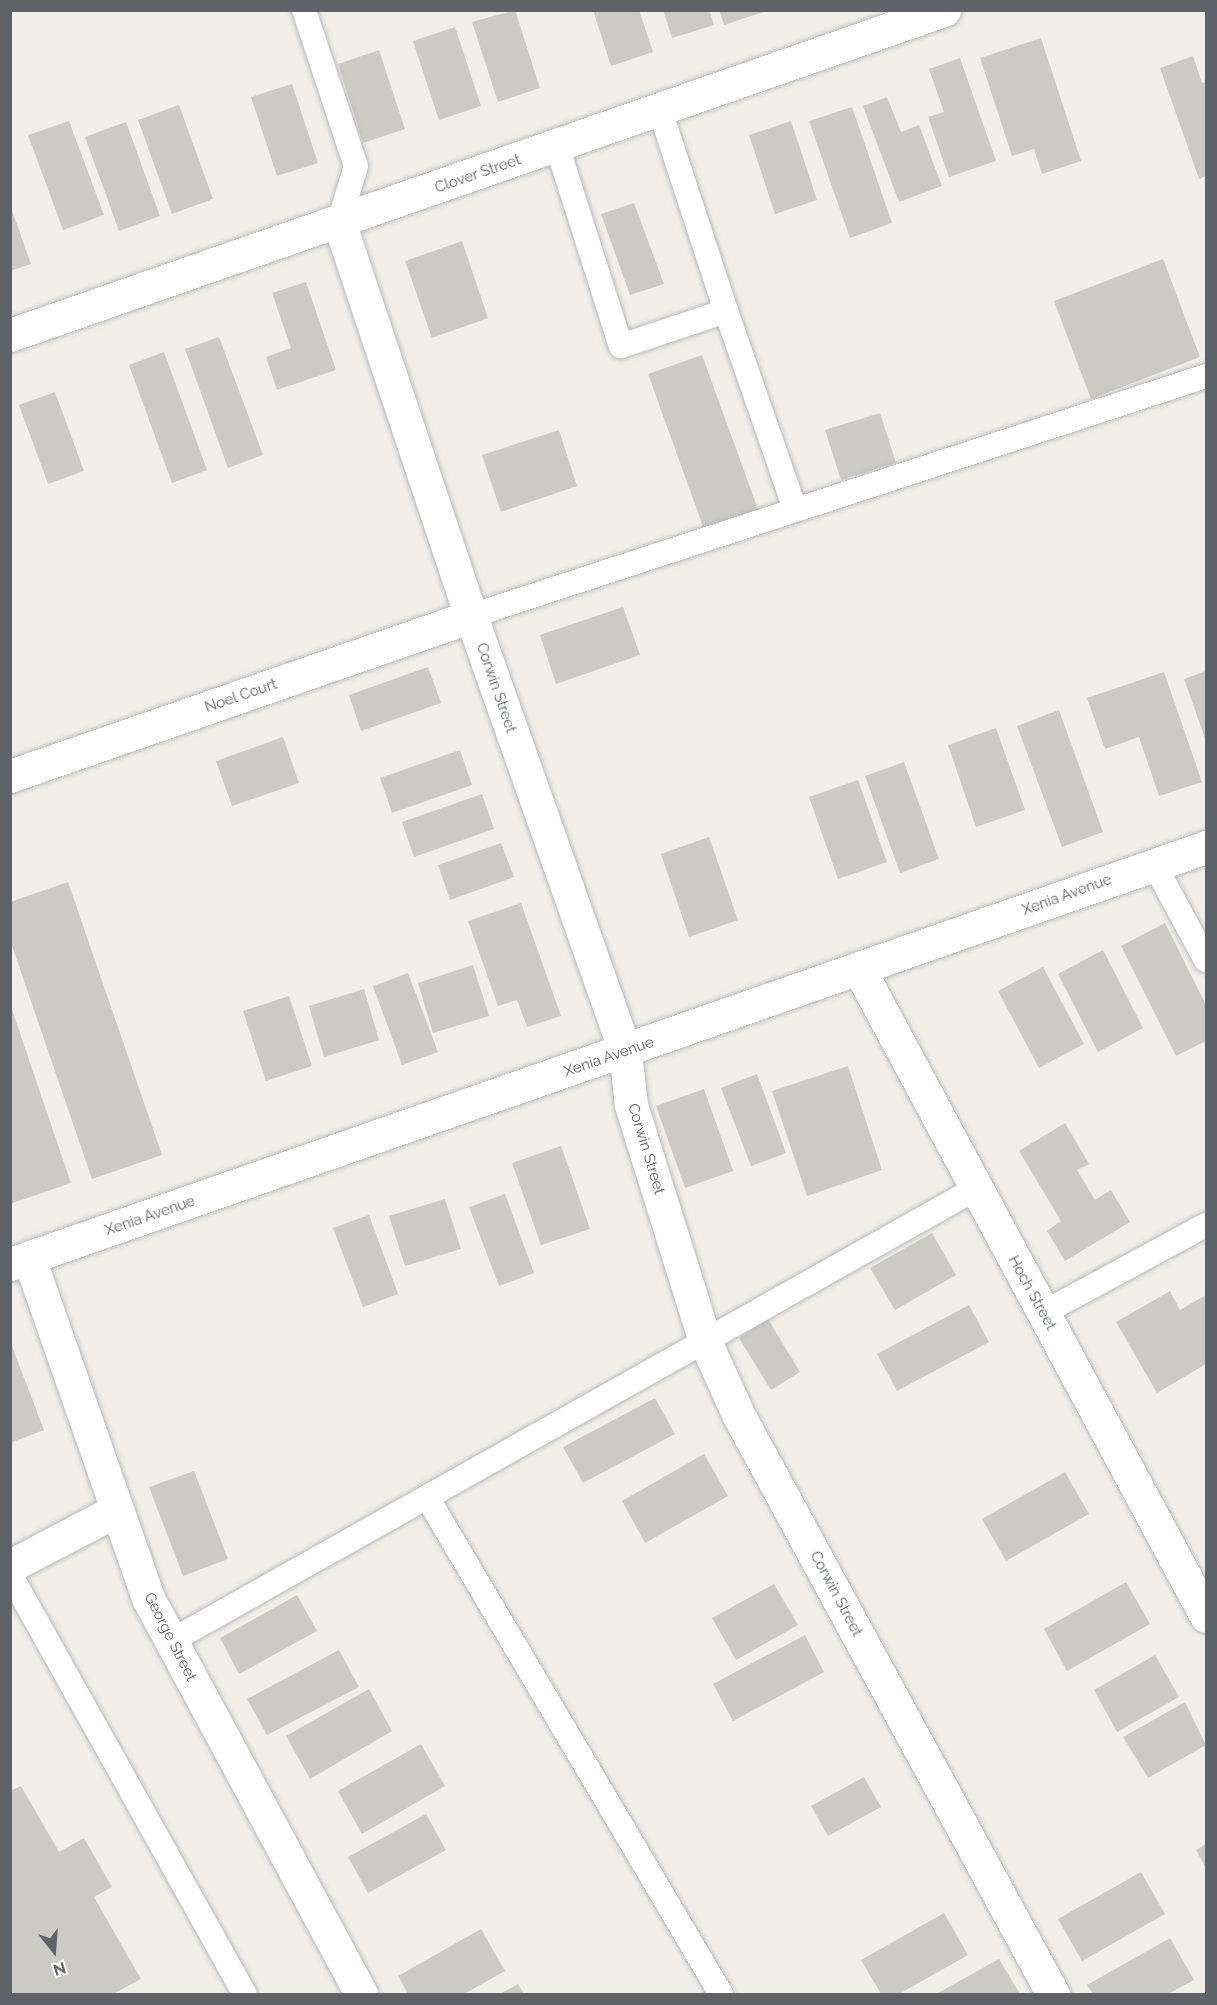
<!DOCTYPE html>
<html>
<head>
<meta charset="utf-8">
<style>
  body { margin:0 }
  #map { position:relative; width:1217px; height:2005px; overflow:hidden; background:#f1efe8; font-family:Raleway,sans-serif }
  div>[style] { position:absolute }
  .building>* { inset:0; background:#cccac5 }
  .roads { filter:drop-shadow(0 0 2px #b5b8bc) drop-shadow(0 0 2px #b5b8bc) }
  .lane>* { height:24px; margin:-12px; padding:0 12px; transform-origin:12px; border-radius:12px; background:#fff }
  .street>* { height:33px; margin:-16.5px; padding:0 16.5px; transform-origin:16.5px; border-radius:16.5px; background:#fff }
  .secondary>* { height:33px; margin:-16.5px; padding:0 16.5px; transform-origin:16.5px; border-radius:16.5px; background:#fff }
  span { translate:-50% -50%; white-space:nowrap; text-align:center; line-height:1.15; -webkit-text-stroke:4.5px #fff; paint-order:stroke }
  .street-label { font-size:15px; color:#5f6368 }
  .frame { position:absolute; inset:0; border:12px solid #5f6368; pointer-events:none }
  .north { position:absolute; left:24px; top:1921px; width:60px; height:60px; -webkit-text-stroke:4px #fff; paint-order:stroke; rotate:163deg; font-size:16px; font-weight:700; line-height:24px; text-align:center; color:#5f6368 }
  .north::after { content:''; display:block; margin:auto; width:21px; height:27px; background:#5f6368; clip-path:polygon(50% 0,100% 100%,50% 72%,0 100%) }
</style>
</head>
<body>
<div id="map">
  <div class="building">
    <i style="clip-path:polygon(515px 10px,540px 88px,498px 102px,472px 22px)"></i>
    <i style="clip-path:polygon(593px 10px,639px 10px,653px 52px,611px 66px)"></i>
    <i style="clip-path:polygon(663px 10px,709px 10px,714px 25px,672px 38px)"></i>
    <i style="clip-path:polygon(719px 10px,766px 10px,766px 11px,724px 25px)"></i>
    <i style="clip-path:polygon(455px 27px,481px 106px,439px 120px,413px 41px)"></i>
    <i style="clip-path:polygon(1041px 38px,1081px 161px,1042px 174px,1034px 149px,1012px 156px,980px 58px)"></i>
    <i style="clip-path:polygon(379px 50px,405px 129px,363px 143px,338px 64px)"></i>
    <i style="clip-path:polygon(1193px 56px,1202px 83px,1206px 82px,1206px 176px,1199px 179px,1160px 68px)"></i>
    <i style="clip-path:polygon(960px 58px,996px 161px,949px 177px,928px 117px,944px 112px,929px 69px)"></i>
    <i style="clip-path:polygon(292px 84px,318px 163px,277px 176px,251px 97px)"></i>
    <i style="clip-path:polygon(887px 97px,901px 132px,919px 125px,942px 186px,899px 202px,863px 106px)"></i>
    <i style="clip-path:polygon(179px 105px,213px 199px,172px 214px,138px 120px)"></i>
    <i style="clip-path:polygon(852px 107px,892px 223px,850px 238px,809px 121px)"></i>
    <i style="clip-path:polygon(69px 121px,104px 215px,63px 230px,28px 135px)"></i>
    <i style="clip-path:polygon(791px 121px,817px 200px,775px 214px,749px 135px)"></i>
    <i style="clip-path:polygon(126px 122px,160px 216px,119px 231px,85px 137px)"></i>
    <i style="clip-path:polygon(634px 203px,664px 284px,630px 295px,601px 214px)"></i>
    <i style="clip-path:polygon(10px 205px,31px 264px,10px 271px)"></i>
    <i style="clip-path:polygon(462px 241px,488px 318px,432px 338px,405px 261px)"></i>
    <i style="clip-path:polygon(1163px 259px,1200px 357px,1091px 399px,1054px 301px)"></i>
    <i style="clip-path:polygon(306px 282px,336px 370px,277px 390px,266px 357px,291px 348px,272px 293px)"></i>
    <i style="clip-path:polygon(219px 337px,263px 455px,228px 468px,185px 349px)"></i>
    <i style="clip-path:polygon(164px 352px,207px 470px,172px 483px,129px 365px)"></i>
    <i style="clip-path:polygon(702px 355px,759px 512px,705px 532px,648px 374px)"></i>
    <i style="clip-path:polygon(55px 392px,84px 471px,48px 484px,19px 405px)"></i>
    <i style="clip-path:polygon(880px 413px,896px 463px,841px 480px,825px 430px)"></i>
    <i style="clip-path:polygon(559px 430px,577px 486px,501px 512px,482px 455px)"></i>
    <i style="clip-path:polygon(623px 607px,640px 655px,556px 684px,540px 635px)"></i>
    <i style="clip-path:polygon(428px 667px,441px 703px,361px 731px,349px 695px)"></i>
    <i style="clip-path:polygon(1206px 671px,1206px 741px,1184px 679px)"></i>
    <i style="clip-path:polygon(1164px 672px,1202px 782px,1159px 796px,1139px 737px,1105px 749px,1087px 698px)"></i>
    <i style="clip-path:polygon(1059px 710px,1103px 832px,1062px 847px,1017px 726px)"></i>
    <i style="clip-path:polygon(996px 728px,1025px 810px,976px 827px,948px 745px)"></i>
    <i style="clip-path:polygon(283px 737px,299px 783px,232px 806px,216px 761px)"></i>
    <i style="clip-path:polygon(460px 750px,472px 785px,392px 813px,380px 778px)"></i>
    <i style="clip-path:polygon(904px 762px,939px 859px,900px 873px,865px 776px)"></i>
    <i style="clip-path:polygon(858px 780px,887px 862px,838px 879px,809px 797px)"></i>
    <i style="clip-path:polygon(482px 794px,494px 829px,414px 857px,402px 822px)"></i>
    <i style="clip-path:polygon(709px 837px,738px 920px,689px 937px,661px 854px)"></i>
    <i style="clip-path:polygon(501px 843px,514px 877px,450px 900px,438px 865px)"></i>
    <i style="clip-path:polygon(68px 882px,162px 1155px,92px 1179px,10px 940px,10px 902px)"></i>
    <i style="clip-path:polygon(521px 903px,561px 1016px,527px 1027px,517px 1000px,498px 1006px,468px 921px)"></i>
    <i style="clip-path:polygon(1165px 923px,1206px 1005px,1206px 1041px,1176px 1056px,1121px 946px)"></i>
    <i style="clip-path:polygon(1103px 950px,1143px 1028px,1098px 1052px,1058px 974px)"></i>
    <i style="clip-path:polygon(473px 965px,489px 1016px,433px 1033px,418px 983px)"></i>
    <i style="clip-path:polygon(1043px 967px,1084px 1044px,1039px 1068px,998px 991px)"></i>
    <i style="clip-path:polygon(408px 973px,438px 1052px,402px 1065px,373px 986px)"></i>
    <i style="clip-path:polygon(364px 989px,379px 1040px,324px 1057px,309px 1006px)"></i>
    <i style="clip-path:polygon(289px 996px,312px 1066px,266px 1081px,243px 1011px)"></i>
    <i style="clip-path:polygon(10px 1004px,71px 1183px,10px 1204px)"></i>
    <i style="clip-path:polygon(848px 1066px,882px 1170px,807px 1196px,772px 1091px)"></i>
    <i style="clip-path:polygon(757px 1074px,786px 1153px,751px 1166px,721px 1088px)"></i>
    <i style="clip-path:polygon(704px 1089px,733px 1171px,685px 1188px,656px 1106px)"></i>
    <i style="clip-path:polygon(1065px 1123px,1089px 1164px,1077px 1170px,1095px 1200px,1111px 1190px,1130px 1222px,1065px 1261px,1047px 1231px,1061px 1221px,1019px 1151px)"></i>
    <i style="clip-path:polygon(561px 1146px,590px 1229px,541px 1245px,512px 1163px)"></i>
    <i style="clip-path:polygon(505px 1194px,534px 1273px,499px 1286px,469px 1207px)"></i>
    <i style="clip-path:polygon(445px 1199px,461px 1249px,405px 1266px,389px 1216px)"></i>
    <i style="clip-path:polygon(369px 1215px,398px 1294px,363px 1307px,333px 1228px)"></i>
    <i style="clip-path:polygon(932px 1233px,956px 1275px,895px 1310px,870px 1268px)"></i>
    <i style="clip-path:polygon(1170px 1291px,1180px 1310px,1206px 1295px,1206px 1364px,1157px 1393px,1116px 1322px)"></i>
    <i style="clip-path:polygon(969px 1305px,989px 1342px,897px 1391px,877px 1354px)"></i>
    <i style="clip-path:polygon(768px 1319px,800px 1372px,771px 1390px,739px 1338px)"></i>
    <i style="clip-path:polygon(10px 1341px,44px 1430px,10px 1443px)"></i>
    <i style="clip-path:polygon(655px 1398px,675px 1434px,583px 1483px,563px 1447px)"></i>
    <i style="clip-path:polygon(704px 1454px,728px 1496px,645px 1543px,622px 1501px)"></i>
    <i style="clip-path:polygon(194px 1471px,228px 1559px,183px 1576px,149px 1487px)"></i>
    <i style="clip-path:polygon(1065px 1472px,1089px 1514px,1006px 1561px,982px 1519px)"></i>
    <i style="clip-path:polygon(1126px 1582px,1150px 1624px,1067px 1671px,1044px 1629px)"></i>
    <i style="clip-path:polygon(774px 1584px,798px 1625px,736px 1660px,712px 1618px)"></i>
    <i style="clip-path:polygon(297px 1595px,317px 1631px,239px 1674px,220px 1638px)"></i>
    <i style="clip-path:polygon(805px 1635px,824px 1672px,733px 1721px,713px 1684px)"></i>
    <i style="clip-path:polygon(339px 1650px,359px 1687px,267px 1735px,247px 1699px)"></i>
    <i style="clip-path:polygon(1155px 1655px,1179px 1697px,1117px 1732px,1094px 1690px)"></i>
    <i style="clip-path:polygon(369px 1689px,392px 1731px,310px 1779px,286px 1736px)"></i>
    <i style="clip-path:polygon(1185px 1702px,1206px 1745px,1148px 1778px,1123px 1737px)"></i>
    <i style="clip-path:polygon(421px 1744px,445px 1786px,362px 1834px,338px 1791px)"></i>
    <i style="clip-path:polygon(864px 1777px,881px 1807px,828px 1836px,811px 1806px)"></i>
    <i style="clip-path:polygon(21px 1786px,59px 1852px,84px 1838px,112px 1887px,94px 1897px,141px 1979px,113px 1994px,10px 1994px,10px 1791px)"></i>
    <i style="clip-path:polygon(426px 1814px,446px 1850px,368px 1893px,348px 1857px)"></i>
    <i style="clip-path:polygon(1206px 1844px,1206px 1868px,1196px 1850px)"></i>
    <i style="clip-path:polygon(1141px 1872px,1165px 1914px,1082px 1961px,1058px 1919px)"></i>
    <i style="clip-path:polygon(944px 1913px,968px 1955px,899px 1994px,881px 1994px,861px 1960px)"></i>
    <i style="clip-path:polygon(481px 1929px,505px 1971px,464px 1994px,408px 1994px,398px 1976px)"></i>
    <i style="clip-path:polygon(1170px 1938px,1194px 1980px,1168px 1994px,1093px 1994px,1087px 1985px)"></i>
    <i style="clip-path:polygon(999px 1959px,1020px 1994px,936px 1994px)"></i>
    <i style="clip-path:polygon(518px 1984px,524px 1994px,500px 1994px)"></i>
  </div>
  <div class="roads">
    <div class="lane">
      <i style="left:304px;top:10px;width:164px;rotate:71.6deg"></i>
      <i style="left:356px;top:166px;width:59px;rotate:106.9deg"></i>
      <i style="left:557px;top:146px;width:210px;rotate:72.3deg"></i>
      <i style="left:621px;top:346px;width:111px;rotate:-18.4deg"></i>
      <i style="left:726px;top:311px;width:212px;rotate:-108.2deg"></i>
      <i style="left:726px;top:311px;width:210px;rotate:70.8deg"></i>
      <i style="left:471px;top:616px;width:773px;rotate:-18.08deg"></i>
      <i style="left:1154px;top:864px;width:109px;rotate:61.6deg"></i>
      <i style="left:1043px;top:1313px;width:185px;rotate:-28.4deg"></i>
      <i style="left:427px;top:1497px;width:577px;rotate:59.39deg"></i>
      <i style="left:10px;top:1574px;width:481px;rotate:60.8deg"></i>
      <i style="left:171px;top:1641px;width:922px;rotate:-29.34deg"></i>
    </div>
    <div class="street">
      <i style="left:339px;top:222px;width:416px;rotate:71.5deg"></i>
      <i style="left:471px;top:616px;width:462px;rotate:70.5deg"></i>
      <i style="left:625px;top:1052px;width:53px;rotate:83.5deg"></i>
      <i style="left:631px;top:1105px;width:247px;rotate:72.6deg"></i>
      <i style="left:705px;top:1341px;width:82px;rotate:65.6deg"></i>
      <i style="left:739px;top:1416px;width:658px;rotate:61.49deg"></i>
      <i style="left:10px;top:335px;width:989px;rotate:-19.19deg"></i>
      <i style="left:10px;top:776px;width:488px;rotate:-19.1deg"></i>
      <i style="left:859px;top:969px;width:734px;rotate:61.79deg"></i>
      <i style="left:29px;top:1258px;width:360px;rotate:70.7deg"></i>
      <i style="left:148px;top:1598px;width:450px;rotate:61.7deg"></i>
      <i style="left:10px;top:1566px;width:119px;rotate:-27.6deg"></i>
    </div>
    <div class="secondary">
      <i style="left:10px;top:1264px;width:1267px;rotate:-19.22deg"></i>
    </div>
  </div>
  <div class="street-label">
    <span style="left:478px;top:174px;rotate:-19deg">Clover Street</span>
    <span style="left:496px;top:688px;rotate:71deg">Corwin Street</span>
    <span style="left:241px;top:696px;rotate:-19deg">Noel Court</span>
    <span style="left:1067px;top:895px;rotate:-20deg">Xenia Avenue</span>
    <span style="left:609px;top:1057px;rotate:-19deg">Xenia Avenue</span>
    <span style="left:646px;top:1149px;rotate:73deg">Corwin Street</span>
    <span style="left:150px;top:1216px;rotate:-19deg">Xenia Avenue</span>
    <span style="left:1032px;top:1293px;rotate:61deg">Hoch Street</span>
    <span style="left:836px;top:1594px;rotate:62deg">Corwin Street</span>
    <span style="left:170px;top:1637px;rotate:63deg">George Street</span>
  </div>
  <div class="frame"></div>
  <div class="north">N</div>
</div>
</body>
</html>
